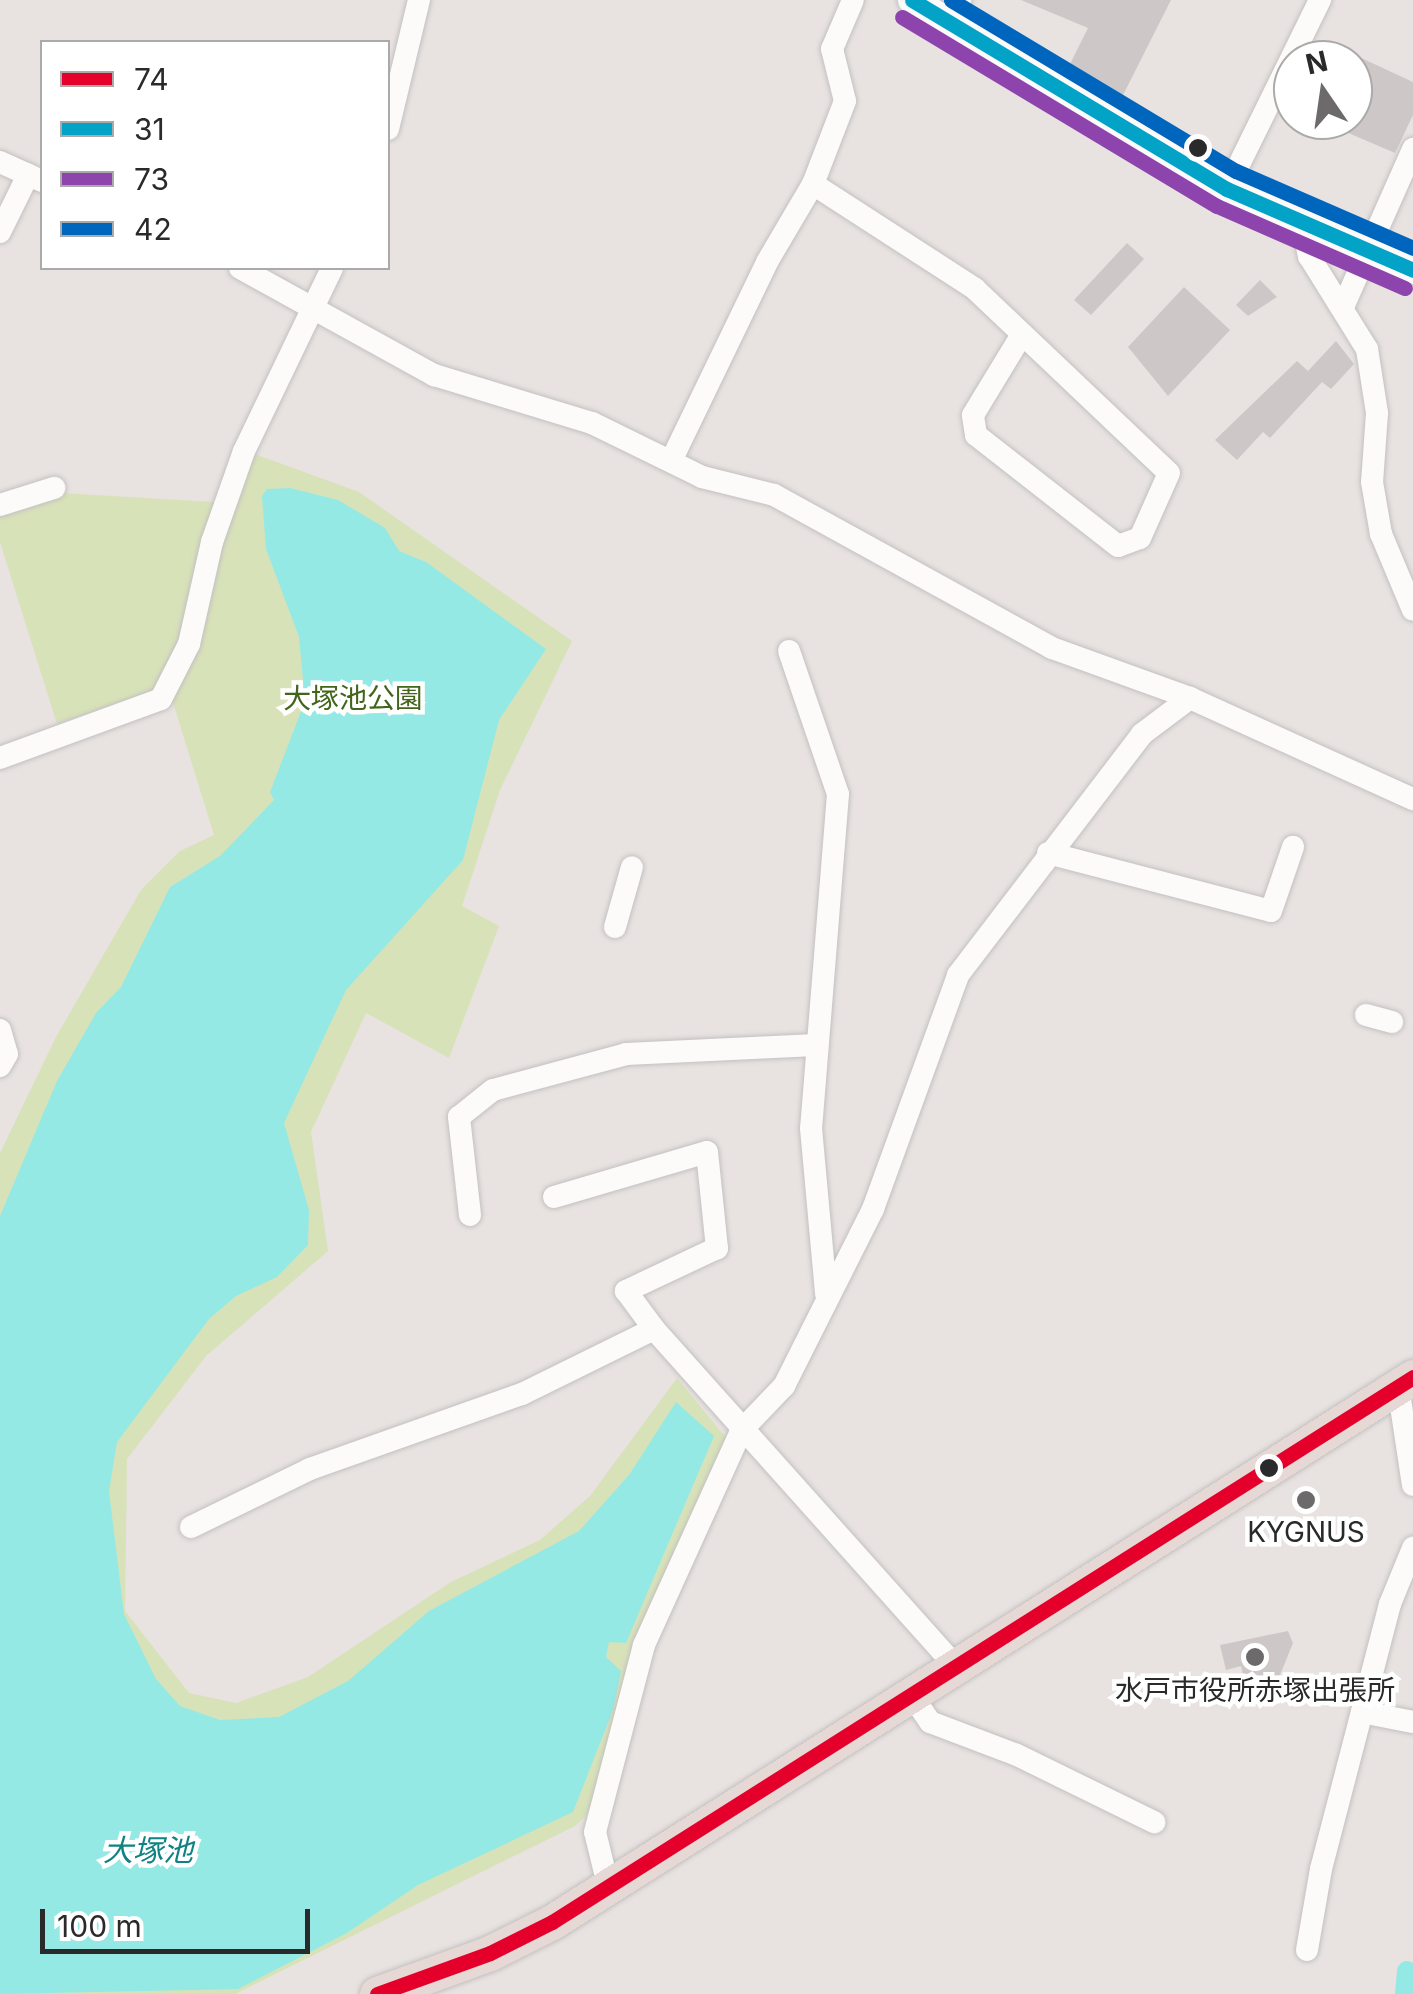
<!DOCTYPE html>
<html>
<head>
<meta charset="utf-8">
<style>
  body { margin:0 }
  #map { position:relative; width:1413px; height:1994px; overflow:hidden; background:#e8e2e0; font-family:Inter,"Noto Sans JP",sans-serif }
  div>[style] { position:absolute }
  .green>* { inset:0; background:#d8e2b9 }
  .water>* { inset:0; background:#94e9e4 }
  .canal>* { height:20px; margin:-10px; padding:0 10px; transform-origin:10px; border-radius:10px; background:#94e9e4 }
  .building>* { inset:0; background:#cdc8c7 }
  .roads { filter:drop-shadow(0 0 2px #c2c1c1) drop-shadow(0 0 2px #c2c1c1) }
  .minor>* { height:22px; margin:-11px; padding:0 11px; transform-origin:11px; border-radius:11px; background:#fcfbfa }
  .tertiary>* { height:28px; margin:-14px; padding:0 14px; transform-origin:14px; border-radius:14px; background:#fcfbfa }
  .trunk>* { height:35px; margin:-17.5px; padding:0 17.5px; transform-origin:17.5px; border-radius:17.5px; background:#e6d8d4 }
  .bus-1>* { height:15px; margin:-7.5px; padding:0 7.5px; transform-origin:7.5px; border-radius:7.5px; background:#e4002b }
  .bus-2>* { height:15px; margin:-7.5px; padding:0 7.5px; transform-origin:7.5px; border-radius:7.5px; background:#02a3c6 }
  .bus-3>* { height:15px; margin:-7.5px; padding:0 7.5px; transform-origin:7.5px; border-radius:7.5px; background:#8e44ad }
  .bus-4>* { height:15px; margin:-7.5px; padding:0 7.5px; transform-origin:7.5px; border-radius:7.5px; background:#0065bd }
  .dots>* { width:28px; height:28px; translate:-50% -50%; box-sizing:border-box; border:5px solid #fff; border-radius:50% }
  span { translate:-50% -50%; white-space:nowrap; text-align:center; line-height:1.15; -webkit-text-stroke:9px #fff; paint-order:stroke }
  .park-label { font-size:28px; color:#43651b }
  .poi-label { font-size:28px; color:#2a2a2a }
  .water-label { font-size:30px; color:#0f8284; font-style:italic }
  .legend { position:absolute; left:40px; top:40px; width:350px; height:230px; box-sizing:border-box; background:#fff; border:2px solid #aaa; margin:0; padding:12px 18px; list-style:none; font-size:30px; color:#2a2a2a }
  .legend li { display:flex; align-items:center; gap:20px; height:50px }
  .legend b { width:50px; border:2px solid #aaa }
  .north { position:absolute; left:1273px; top:40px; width:100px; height:100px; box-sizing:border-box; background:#fff; border:2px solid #aaa; border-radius:50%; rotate:347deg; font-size:28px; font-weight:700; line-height:40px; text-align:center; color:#2a2a2a }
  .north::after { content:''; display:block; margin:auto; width:35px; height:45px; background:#6c6a6a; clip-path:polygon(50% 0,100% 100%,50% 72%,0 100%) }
  .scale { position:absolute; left:40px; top:1909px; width:270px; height:45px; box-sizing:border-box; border:5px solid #2a2a2a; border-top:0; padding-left:12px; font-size:30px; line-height:35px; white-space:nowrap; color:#2a2a2a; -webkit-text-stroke:8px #fff; paint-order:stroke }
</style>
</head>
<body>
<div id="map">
  <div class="green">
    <i style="clip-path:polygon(252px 453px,359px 492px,572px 641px,500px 790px,462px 906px,499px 926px,449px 1058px,366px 1013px,311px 1132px,328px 1251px,206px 1356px,127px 1459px,125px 1611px,189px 1693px,236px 1703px,308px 1677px,451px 1582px,540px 1540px,590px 1496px,677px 1378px,727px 1439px,613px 1753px,586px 1816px,575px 1826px,235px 1994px,0 1994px,0 1153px,56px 1037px,141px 890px,180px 851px,214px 835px,172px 699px,161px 688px,57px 724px,0 542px,0 512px,62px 493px,229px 503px)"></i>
  </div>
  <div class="water">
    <i style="clip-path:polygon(290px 488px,338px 500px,385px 528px,399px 551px,426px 562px,546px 649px,499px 720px,463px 860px,346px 990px,284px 1123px,309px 1210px,308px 1245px,277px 1277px,236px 1296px,209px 1319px,117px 1442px,109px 1491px,124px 1614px,156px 1679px,180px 1706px,220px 1720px,279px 1717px,348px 1681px,429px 1611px,579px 1531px,629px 1475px,676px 1402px,714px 1436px,626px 1643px,609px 1642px,606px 1657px,621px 1671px,613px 1710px,573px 1812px,418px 1885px,347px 1933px,238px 1989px,0 1994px,0 1216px,57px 1081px,96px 1013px,121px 987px,170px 887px,220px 856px,274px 800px,270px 792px,305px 701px,299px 637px,266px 549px,262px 496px,267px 489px)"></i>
  </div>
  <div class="canal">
    <i style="left:1405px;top:1994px;width:23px;rotate:-85deg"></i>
  </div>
  <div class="building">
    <i style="clip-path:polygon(1021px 0,1171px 0,1121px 99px,1066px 72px,1088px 28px)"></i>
    <i style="clip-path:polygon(1359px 57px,1413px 82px,1413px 115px,1395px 153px,1318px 120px,1353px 120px)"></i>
    <i style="clip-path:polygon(1127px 243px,1144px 259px,1091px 315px,1074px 300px)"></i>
    <i style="clip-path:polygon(1260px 280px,1277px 297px,1248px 316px,1236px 305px)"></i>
    <i style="clip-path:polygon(1184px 287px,1230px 330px,1168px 396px,1128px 347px)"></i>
    <i style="clip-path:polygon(1336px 341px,1354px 364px,1331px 389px,1322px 382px,1270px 438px,1263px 432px,1237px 460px,1215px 440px,1297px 361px,1308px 371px)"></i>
    <i style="clip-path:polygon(1288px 1631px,1293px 1643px,1280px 1675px,1245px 1683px,1241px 1666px,1226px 1670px,1220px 1645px)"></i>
  </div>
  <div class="roads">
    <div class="minor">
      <i style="left:950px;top:24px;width:26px;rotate:-67deg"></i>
      <i style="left:388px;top:129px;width:133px;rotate:-76.5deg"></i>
      <i style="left:0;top:162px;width:46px;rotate:24.3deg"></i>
      <i style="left:813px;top:184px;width:193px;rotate:32.9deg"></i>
      <i style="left:975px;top:289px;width:267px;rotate:43.5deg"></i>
      <i style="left:1169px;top:473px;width:71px;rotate:114deg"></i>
      <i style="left:1140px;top:538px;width:23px;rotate:160deg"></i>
      <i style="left:1118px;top:546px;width:180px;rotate:-142deg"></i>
      <i style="left:976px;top:435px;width:20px;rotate:-99deg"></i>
      <i style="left:973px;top:415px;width:92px;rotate:-58.7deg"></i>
      <i style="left:1227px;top:189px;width:211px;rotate:-63.8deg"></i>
      <i style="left:1303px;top:226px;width:31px;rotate:79deg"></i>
      <i style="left:1309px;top:256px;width:110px;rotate:58.1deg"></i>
      <i style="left:1367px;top:349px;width:65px;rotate:81.1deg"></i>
      <i style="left:1377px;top:413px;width:69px;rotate:94.1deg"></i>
      <i style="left:1372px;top:482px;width:53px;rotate:80.2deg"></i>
      <i style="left:1381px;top:534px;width:82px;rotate:67.2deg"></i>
      <i style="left:0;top:232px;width:64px;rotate:-63.8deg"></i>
      <i style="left:240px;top:268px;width:222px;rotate:28.9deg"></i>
      <i style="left:434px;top:375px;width:165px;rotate:16.9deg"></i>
      <i style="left:592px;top:423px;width:123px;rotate:26.1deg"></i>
      <i style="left:702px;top:477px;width:74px;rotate:14deg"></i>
      <i style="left:774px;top:495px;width:317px;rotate:28.8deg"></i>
      <i style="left:1052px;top:648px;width:147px;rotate:19.9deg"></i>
      <i style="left:1190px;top:698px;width:245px;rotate:24.4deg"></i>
      <i style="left:1343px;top:307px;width:173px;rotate:-66.1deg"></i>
      <i style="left:671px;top:461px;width:221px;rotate:-64.2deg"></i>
      <i style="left:767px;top:262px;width:91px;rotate:-59.5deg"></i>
      <i style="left:813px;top:184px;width:89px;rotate:-68.9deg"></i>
      <i style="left:845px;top:101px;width:54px;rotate:-104deg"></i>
      <i style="left:832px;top:49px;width:53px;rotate:-66.8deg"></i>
      <i style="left:0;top:505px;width:57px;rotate:-17.5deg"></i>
      <i style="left:789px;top:651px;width:151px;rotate:71.1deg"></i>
      <i style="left:838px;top:794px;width:335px;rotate:94.6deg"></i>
      <i style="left:811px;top:1128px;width:167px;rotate:84.8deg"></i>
      <i style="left:0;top:758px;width:171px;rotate:-20.1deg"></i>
      <i style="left:161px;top:699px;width:62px;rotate:-63deg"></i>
      <i style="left:189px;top:644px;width:105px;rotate:-77.3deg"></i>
      <i style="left:212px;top:542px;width:96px;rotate:-70.6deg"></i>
      <i style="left:244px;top:451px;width:203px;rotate:-64.3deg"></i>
      <i style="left:1048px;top:853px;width:230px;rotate:14.6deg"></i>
      <i style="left:1271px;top:911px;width:68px;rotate:-71deg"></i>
      <i style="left:615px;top:927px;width:62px;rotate:-74.2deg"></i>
      <i style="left:1366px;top:1015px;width:27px;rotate:15deg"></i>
      <i style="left:0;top:1030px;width:25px;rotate:74deg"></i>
      <i style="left:7px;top:1054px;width:14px;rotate:120deg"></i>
      <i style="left:554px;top:1197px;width:159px;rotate:-16.4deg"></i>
      <i style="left:707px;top:1152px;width:97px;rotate:84.1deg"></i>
      <i style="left:717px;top:1248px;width:101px;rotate:154.7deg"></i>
      <i style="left:626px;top:1291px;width:47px;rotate:53.6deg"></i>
      <i style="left:470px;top:1215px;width:99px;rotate:-96.4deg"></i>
      <i style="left:459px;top:1117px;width:43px;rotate:-38.5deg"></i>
      <i style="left:493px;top:1090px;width:138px;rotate:-15.1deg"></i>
      <i style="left:626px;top:1054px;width:190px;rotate:-2.7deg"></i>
      <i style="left:1398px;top:1386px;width:100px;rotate:81.4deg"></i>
      <i style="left:191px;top:1527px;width:132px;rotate:-26deg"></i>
      <i style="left:310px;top:1469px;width:225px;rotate:-19.5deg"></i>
      <i style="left:522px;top:1394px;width:147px;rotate:-26.2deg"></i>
      <i style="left:654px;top:1329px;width:455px;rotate:48.2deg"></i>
      <i style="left:912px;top:1696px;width:32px;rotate:55deg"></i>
      <i style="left:930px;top:1722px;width:93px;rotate:20.8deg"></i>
      <i style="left:1017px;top:1755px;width:153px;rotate:26.1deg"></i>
      <i style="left:1362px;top:1712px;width:52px;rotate:11.1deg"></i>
      <i style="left:618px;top:1882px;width:13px;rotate:-157deg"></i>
      <i style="left:606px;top:1877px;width:46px;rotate:-103.7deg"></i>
      <i style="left:595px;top:1832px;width:193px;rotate:-75.3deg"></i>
      <i style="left:644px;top:1645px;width:235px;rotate:-65.6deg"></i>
      <i style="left:741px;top:1431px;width:62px;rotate:-46.3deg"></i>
      <i style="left:784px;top:1386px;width:198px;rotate:-63.3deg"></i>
      <i style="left:873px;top:1209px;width:249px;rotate:-70deg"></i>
      <i style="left:958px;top:975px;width:303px;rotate:-52.6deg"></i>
      <i style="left:1142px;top:734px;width:60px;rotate:-36.9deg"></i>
      <i style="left:1307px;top:1950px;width:82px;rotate:-80.2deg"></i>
      <i style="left:1321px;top:1869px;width:274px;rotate:-75.4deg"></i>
      <i style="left:1390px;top:1604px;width:61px;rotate:-67.7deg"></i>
    </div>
    <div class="tertiary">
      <i style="left:912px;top:0;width:367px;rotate:31deg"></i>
      <i style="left:1227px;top:189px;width:203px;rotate:23.5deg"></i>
    </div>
    <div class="trunk">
      <i style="left:377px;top:1994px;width:120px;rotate:-19.9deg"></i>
      <i style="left:490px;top:1953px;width:69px;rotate:-26.6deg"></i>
      <i style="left:552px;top:1922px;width:1019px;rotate:-32.33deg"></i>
    </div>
  </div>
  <div class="bus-1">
    <i style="left:377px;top:1994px;width:120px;rotate:-19.9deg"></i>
    <i style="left:490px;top:1953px;width:69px;rotate:-26.6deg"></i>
    <i style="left:552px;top:1922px;width:1019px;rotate:-32.33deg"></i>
  </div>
  <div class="bus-2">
    <i style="left:912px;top:0;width:367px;rotate:31deg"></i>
    <i style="left:1227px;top:189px;width:203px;rotate:23.5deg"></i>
  </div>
  <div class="bus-3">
    <i style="left:902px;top:17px;width:367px;rotate:31deg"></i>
    <i style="left:1217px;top:206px;width:205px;rotate:23.6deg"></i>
  </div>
  <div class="bus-4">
    <i style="left:951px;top:0;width:332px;rotate:31deg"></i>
    <i style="left:1236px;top:171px;width:193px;rotate:23.5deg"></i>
  </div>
  <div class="dots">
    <i style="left:1198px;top:148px;background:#2a2a2a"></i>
    <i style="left:1269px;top:1468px;background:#2a2a2a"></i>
    <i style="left:1306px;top:1500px;background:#6c6a6a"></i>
    <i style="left:1255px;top:1657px;background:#6c6a6a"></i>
  </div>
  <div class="park-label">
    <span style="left:353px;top:698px">大塚池公園</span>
  </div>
  <div class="poi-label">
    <span style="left:1306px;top:1532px">KYGNUS</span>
    <span style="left:1255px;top:1690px">水戸市役所赤塚出張所</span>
  </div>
  <div class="water-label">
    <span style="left:148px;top:1850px">大塚池</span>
  </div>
  <ul class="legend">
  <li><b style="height:12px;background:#e4002b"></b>74</li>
  <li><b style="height:12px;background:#02a3c6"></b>31</li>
  <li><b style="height:12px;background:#8e44ad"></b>73</li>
  <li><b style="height:12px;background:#0065bd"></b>42</li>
  </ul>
  <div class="north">N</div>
  <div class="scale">100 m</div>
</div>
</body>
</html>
